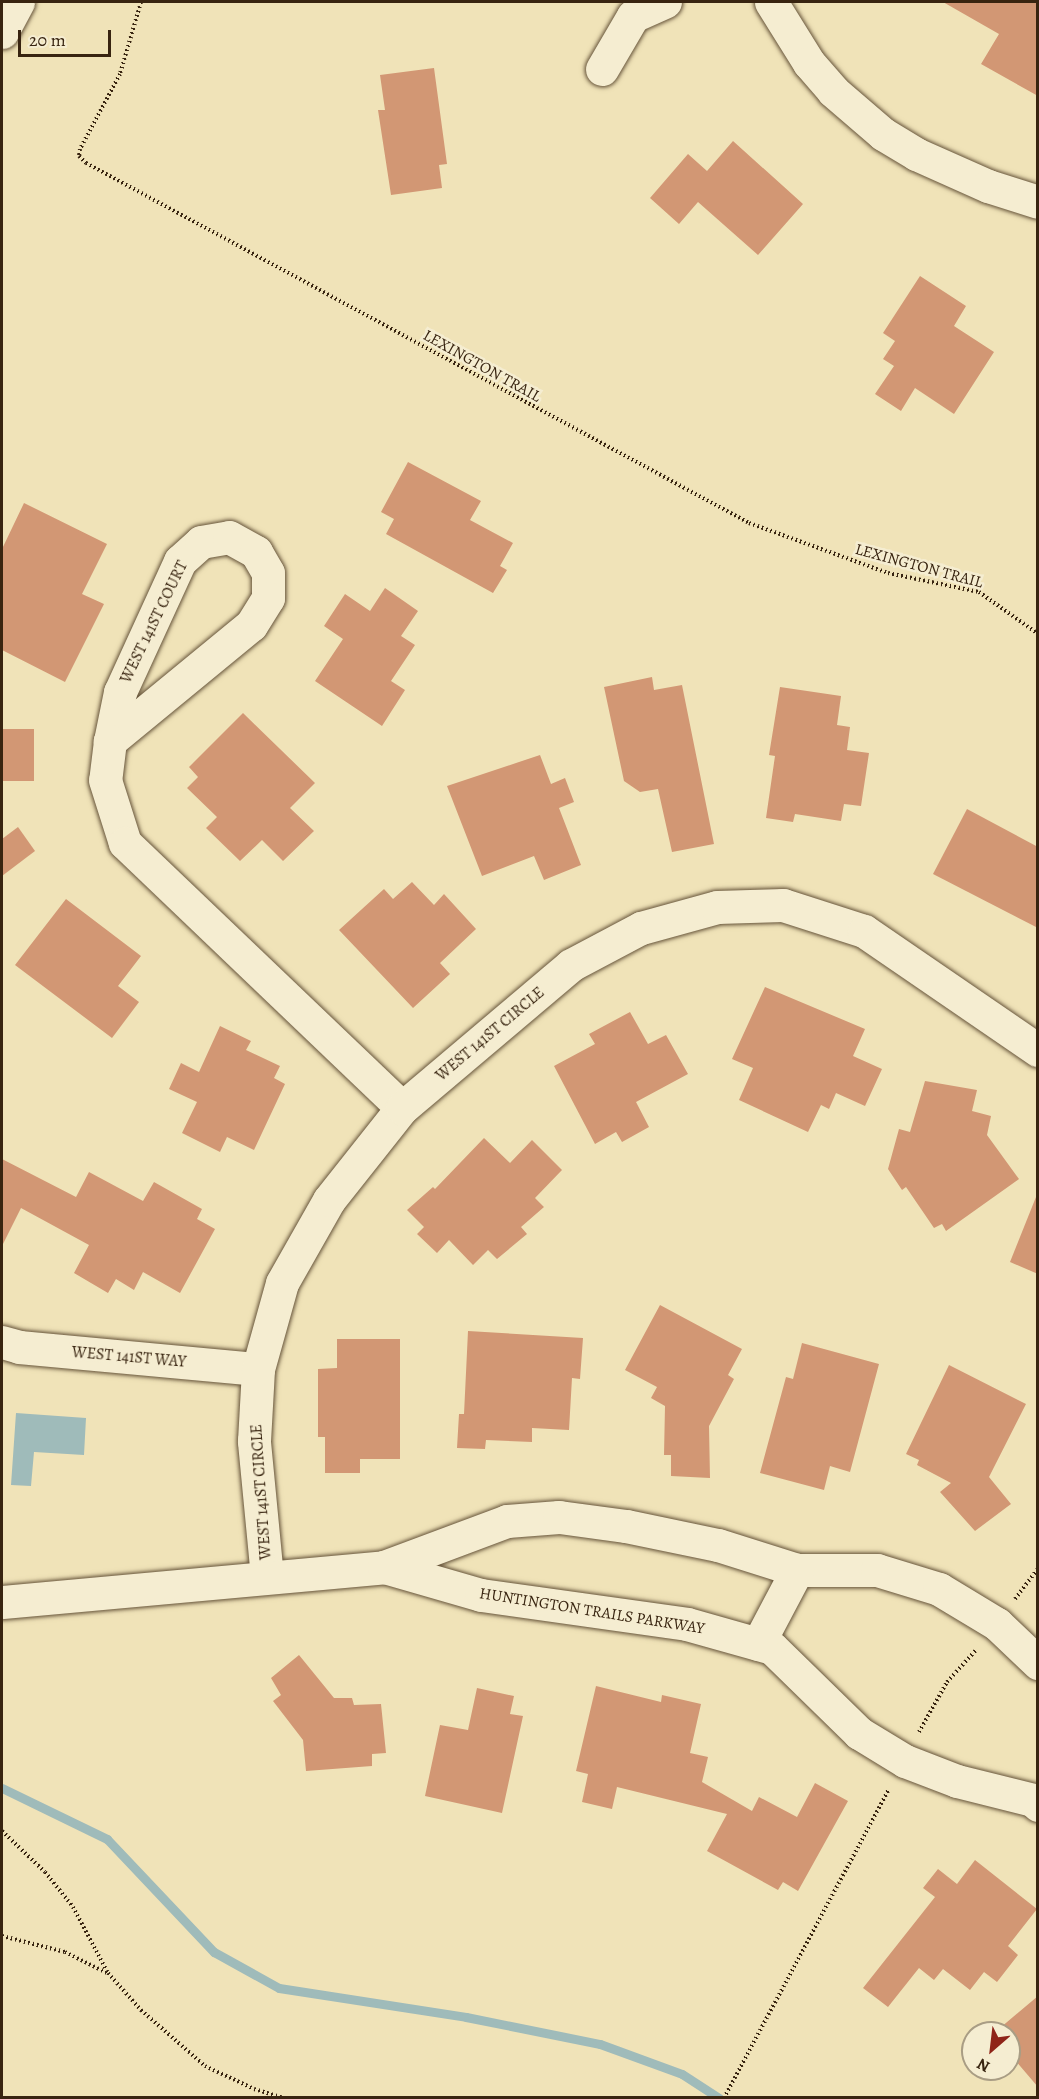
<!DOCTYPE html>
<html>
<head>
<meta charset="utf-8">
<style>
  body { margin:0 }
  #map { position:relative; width:1039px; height:2099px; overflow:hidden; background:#f0e3b8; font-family:Alegreya,serif }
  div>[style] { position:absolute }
  .water>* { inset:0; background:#9fbbba }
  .stream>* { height:9px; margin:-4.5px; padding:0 4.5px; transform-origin:4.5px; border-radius:4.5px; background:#9fbbba }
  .building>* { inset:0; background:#d29774 }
  .path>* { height:4px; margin-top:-2px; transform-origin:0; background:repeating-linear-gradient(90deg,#382410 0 1.5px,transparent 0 4.5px) }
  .roads { filter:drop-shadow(0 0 2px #66543a) drop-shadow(0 0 2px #66543a) }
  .minor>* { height:33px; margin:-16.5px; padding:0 16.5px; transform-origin:16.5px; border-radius:16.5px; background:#f5edd1 }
  .secondary>* { height:33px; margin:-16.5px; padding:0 16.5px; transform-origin:16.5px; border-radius:16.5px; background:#f5edd1 }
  span { translate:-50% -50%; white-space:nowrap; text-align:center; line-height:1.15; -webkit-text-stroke:5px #f5edd1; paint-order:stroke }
  .street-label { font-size:16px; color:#382410 }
  .frame { position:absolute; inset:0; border:3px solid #382410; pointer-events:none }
  .north { position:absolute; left:961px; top:2021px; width:60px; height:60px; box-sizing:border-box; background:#f5edd1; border:2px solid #a99d84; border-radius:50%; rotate:208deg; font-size:16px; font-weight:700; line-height:24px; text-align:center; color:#382410 }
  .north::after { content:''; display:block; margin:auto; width:21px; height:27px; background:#8f2418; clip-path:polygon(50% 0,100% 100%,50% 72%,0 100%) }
  .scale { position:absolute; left:18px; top:30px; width:93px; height:27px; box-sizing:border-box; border:3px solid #382410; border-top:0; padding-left:8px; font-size:18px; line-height:21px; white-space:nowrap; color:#382410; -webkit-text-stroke:4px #f5edd1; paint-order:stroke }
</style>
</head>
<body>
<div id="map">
  <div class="water">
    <i style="clip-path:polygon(16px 1413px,86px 1418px,84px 1455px,34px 1452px,31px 1486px,11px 1485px)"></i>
  </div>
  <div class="stream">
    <i style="left:2px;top:1788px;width:117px;rotate:25.9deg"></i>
    <i style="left:107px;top:1839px;width:156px;rotate:46.6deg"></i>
    <i style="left:214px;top:1952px;width:74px;rotate:29deg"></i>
    <i style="left:279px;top:1988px;width:189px;rotate:8.8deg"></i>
    <i style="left:466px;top:2017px;width:137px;rotate:11.4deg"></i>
    <i style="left:600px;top:2044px;width:87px;rotate:20.1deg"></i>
    <i style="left:682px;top:2074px;width:44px;rotate:33deg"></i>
  </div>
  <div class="building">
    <i style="clip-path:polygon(943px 2px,1038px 2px,1038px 96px,981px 64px,999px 34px)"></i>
    <i style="clip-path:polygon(434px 68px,447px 164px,439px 165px,442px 188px,391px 195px,378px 110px,385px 110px,380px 75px)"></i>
    <i style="clip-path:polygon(733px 141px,803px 204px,758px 255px,698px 202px,679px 224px,650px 198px,688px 154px,707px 171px)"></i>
    <i style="clip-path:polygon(920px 276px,966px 306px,954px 326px,994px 352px,954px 414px,915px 388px,901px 411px,875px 394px,894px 366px,883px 359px,895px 341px,883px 333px)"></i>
    <i style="clip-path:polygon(408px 462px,481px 501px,470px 520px,513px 543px,500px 566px,507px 570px,493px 593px,386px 534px,394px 519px,381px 512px)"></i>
    <i style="clip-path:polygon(24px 503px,107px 544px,82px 594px,104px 604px,65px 682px,2px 650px,2px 549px)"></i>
    <i style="clip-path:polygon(385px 588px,418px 611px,401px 636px,415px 645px,391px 681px,405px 690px,382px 726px,315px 681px,343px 639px,324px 626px,345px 594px,370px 611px)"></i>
    <i style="clip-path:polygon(652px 677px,654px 690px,682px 685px,714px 844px,672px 852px,658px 789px,640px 792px,624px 781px,604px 687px)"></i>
    <i style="clip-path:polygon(780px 687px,841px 696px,837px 725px,850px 727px,847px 750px,869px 753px,861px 806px,844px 804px,841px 821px,795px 814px,793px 822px,766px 818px,775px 756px,769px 755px)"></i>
    <i style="clip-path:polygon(243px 713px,315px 783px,290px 808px,314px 831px,283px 861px,262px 840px,240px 861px,206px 828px,217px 817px,187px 788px,198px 777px,189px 767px)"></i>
    <i style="clip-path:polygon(2px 729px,34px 729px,34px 781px,2px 781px)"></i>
    <i style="clip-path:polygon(540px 755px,551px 784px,565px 778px,574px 802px,559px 808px,581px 865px,544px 880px,534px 856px,482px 876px,447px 786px)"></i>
    <i style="clip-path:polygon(967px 809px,1038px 847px,1038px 928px,933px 874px)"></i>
    <i style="clip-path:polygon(18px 827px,35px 851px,2px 876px,2px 839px)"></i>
    <i style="clip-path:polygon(412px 882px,434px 905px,444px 894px,476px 929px,440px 963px,450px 974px,413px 1008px,339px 930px,384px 889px,393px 899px)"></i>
    <i style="clip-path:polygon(66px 899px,141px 956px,118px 986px,139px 1002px,112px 1038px,15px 965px)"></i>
    <i style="clip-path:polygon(765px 987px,865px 1029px,853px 1056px,882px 1069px,865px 1106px,836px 1093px,829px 1109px,821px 1105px,808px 1132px,739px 1100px,753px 1068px,732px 1059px)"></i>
    <i style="clip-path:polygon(630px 1012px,648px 1044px,666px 1035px,688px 1074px,636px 1102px,649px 1127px,622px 1142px,616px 1132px,595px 1144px,554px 1066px,595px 1044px,589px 1034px)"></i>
    <i style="clip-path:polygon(220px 1026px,251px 1041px,246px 1050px,280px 1066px,274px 1078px,285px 1084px,254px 1150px,227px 1137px,220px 1152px,182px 1133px,197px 1102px,169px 1089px,181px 1063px,199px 1072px)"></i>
    <i style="clip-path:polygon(925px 1081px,977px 1090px,972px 1111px,991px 1116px,987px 1135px,1019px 1179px,946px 1231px,942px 1224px,934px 1228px,906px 1187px,902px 1190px,888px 1169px,899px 1129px,910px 1132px)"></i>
    <i style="clip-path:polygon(484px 1138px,510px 1163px,532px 1140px,562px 1170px,535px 1198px,544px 1207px,521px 1227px,527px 1234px,497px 1259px,488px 1250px,473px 1265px,449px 1240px,437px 1253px,417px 1234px,424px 1227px,407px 1210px,433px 1187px,435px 1189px)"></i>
    <i style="clip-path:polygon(2px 1159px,76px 1197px,89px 1172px,143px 1201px,154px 1182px,202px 1209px,197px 1219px,215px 1229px,180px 1293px,143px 1272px,134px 1290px,116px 1279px,108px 1293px,74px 1273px,89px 1245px,21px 1208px,2px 1246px)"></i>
    <i style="clip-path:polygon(1036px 1197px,1038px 1197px,1038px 1274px,1010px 1262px)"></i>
    <i style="clip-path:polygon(660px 1305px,742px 1349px,728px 1375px,734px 1379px,709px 1426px,710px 1478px,671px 1476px,671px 1455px,664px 1455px,665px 1406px,651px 1398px,657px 1387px,625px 1370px)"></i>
    <i style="clip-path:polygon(468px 1331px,583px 1338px,580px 1379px,572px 1378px,569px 1430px,532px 1428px,532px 1442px,486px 1440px,485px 1449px,457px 1448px,459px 1414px,464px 1414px)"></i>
    <i style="clip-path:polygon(337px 1339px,400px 1339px,400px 1459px,360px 1459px,360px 1473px,325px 1473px,325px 1437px,318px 1437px,318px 1369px,337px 1368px)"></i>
    <i style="clip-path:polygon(802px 1343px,879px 1364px,850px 1472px,830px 1466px,824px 1490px,760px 1473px,786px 1377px,793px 1379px)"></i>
    <i style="clip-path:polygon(949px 1365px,1026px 1404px,989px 1477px,1011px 1504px,975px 1531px,940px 1492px,951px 1483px,917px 1465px,919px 1460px,906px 1454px)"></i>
    <i style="clip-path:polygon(299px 1655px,334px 1698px,352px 1698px,354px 1705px,381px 1704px,386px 1753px,372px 1754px,372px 1766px,306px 1771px,303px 1740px,273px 1701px,281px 1695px,271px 1678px)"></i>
    <i style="clip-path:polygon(596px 1686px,661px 1702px,662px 1695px,701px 1704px,690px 1753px,708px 1757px,702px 1782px,752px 1811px,759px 1797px,797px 1817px,815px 1783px,848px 1801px,798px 1891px,783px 1882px,778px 1890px,707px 1851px,727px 1814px,617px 1787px,612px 1809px,582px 1802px,588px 1774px,576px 1771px)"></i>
    <i style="clip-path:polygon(477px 1688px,514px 1696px,510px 1714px,523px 1716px,502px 1813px,425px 1796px,440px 1725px,468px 1730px)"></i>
    <i style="clip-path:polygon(975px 1860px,1037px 1909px,1008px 1946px,1018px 1955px,997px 1982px,984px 1972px,970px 1990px,943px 1969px,934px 1980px,919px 1968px,888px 2007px,863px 1988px,935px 1897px,923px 1888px,938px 1869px,957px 1884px)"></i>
    <i style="clip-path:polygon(1038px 1996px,1038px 2087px,1009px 2053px,1009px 2033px,1000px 2028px)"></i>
  </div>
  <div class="path">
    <i style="left:141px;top:2px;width:75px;rotate:106.3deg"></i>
    <i style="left:120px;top:74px;width:85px;rotate:118.1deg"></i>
    <i style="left:80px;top:149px;width:7px;rotate:98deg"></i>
    <i style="left:79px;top:156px;width:10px;rotate:45deg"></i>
    <i style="left:86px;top:163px;width:754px;rotate:28.5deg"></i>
    <i style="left:749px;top:523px;width:148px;rotate:19.8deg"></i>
    <i style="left:888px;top:573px;width:93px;rotate:11.8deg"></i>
    <i style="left:979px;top:592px;width:72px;rotate:35.4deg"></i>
    <i style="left:1015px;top:1599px;width:39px;rotate:-53deg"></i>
    <i style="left:919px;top:1732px;width:57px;rotate:-60.8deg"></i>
    <i style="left:947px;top:1682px;width:43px;rotate:-47.8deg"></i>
    <i style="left:2px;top:1831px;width:59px;rotate:43.6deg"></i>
    <i style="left:45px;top:1872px;width:45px;rotate:51.3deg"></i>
    <i style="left:73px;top:1907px;width:75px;rotate:62.1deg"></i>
    <i style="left:108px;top:1973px;width:50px;rotate:48.3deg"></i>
    <i style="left:141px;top:2010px;width:85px;rotate:41.2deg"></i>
    <i style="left:205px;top:2066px;width:54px;rotate:25.1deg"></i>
    <i style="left:254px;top:2089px;width:30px;rotate:17deg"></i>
    <i style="left:2px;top:1936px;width:65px;rotate:14.3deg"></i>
    <i style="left:65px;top:1952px;width:47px;rotate:26.6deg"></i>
    <i style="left:724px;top:2098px;width:350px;rotate:-61.9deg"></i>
  </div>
  <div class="roads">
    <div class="minor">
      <i style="left:771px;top:2px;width:72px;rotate:58.1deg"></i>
      <i style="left:809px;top:63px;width:37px;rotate:49deg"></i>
      <i style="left:833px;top:91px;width:66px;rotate:40.7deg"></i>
      <i style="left:883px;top:134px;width:39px;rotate:31deg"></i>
      <i style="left:916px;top:154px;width:79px;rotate:24deg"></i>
      <i style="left:988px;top:186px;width:52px;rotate:17.7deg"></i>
      <i style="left:602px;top:69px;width:61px;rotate:-59.7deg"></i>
      <i style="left:633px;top:16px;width:35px;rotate:-24deg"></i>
      <i style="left:110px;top:741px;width:50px;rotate:-78.5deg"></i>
      <i style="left:120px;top:692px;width:144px;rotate:-65.4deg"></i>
      <i style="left:180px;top:561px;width:28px;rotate:-42deg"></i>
      <i style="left:201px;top:542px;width:28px;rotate:-10deg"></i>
      <i style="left:229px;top:537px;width:31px;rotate:29deg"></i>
      <i style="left:256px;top:552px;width:24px;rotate:60deg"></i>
      <i style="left:268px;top:573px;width:25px;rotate:90deg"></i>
      <i style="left:268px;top:598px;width:32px;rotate:122deg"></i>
      <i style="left:251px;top:625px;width:183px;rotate:140.6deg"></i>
      <i style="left:110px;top:741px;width:39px;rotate:97deg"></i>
      <i style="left:105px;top:780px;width:66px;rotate:72.4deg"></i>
      <i style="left:125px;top:843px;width:383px;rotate:43.7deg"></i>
      <i style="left:2px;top:1342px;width:18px;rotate:16deg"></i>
      <i style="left:19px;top:1347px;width:240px;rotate:5.3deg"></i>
      <i style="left:384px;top:1567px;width:101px;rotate:16.1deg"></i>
      <i style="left:481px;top:1595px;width:208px;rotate:8deg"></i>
      <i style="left:687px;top:1624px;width:88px;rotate:15.8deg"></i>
      <i style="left:772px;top:1648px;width:122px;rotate:44.3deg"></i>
      <i style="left:859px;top:1733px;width:54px;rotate:31.3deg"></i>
      <i style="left:905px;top:1761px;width:56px;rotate:21deg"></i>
      <i style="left:957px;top:1781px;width:78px;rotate:14deg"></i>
      <i style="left:1033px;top:1800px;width:7px;rotate:45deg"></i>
      <i style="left:267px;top:1577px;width:137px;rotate:-95.5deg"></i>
      <i style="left:254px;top:1441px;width:72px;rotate:-86.8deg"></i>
      <i style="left:258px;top:1369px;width:89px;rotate:-74.4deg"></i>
      <i style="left:282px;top:1283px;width:95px;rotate:-60.5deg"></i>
      <i style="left:329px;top:1200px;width:117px;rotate:-51.6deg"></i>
      <i style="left:402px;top:1108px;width:221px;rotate:-40.2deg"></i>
      <i style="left:571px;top:965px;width:79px;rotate:-27.9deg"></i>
      <i style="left:641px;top:928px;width:79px;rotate:-15.4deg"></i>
      <i style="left:717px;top:907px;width:66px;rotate:-1.7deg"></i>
      <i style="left:783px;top:905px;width:85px;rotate:17.8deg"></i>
      <i style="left:864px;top:931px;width:211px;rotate:34.4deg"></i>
      <i style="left:2px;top:1602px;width:384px;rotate:-5.2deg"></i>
      <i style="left:384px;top:1567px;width:131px;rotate:-20.5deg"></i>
      <i style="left:507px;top:1521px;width:52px;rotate:-4.4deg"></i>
      <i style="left:559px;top:1517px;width:68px;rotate:7.7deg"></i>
      <i style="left:626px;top:1526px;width:94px;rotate:11.7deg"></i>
      <i style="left:718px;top:1545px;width:83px;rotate:17.6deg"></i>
      <i style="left:797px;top:1570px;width:80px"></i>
      <i style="left:877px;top:1570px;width:65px;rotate:17deg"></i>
      <i style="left:939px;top:1589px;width:68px;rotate:31.1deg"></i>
      <i style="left:997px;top:1624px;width:57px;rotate:43.6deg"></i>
      <i style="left:758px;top:1644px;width:84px;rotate:-62.2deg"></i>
    </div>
    <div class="secondary">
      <i style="left:2px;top:32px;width:34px;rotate:-62deg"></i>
    </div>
  </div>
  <div class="street-label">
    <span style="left:482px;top:366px;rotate:29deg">LEXINGTON TRAIL</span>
    <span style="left:919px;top:566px;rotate:15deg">LEXINGTON TRAIL</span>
    <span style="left:154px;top:622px;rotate:-64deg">WEST 141ST COURT</span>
    <span style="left:490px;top:1034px;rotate:-40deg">WEST 141ST CIRCLE</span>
    <span style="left:129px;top:1357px;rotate:5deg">WEST 141ST WAY</span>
    <span style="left:261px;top:1492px;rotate:-94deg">WEST 141ST CIRCLE</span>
    <span style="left:592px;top:1611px;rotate:9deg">HUNTINGTON TRAILS PARKWAY</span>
  </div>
  <div class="frame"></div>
  <div class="north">N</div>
  <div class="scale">20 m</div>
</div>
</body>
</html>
